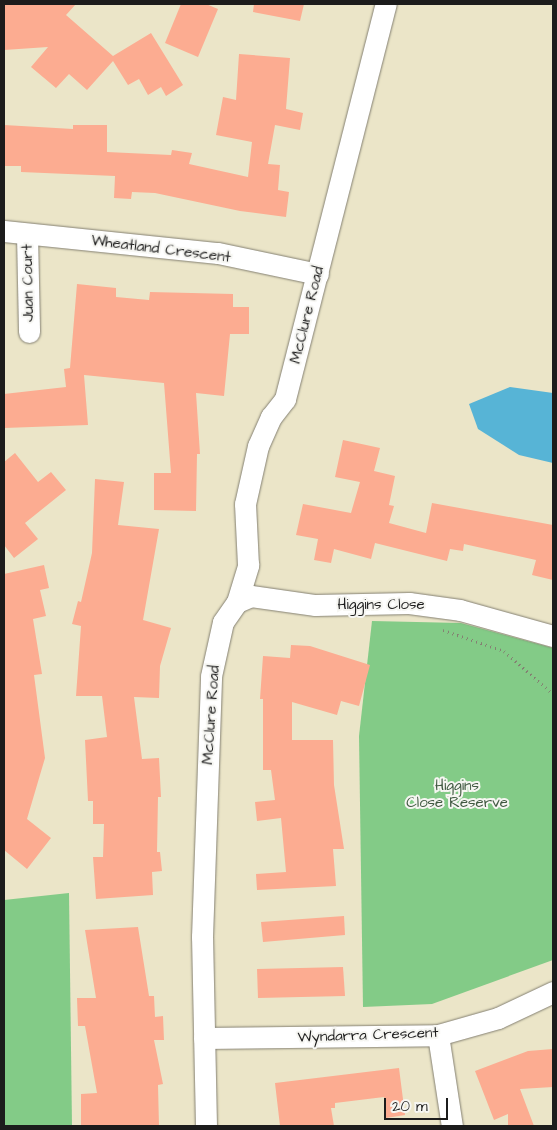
<!DOCTYPE html>
<html>
<head>
<meta charset="utf-8">
<style>
  body { margin:0 }
  #map { position:relative; width:557px; height:1130px; overflow:hidden; background:#ebe5c8; font-family:"Architects Daughter",sans-serif }
  div>[style] { position:absolute }
  .green>* { inset:0; background:#83cb87 }
  .water>* { inset:0; background:#57b4d6 }
  .building>* { inset:0; background:#fcac91 }
  .path>* { height:3px; margin-top:-1.5px; transform-origin:0; background:repeating-linear-gradient(90deg,#848072 0 1px,transparent 0 5px) }
  .roads { filter:drop-shadow(0 0 1px #848072) drop-shadow(0 0 1px #848072) }
  .minor>* { height:21px; margin:-10.5px; padding:0 10.5px; transform-origin:10.5px; border-radius:10.5px; background:#fff }
  span { translate:-50% -50%; white-space:nowrap; text-align:center; line-height:1.15; -webkit-text-stroke:4px #f6f6f2; paint-order:stroke }
  .street-label { font-size:15px; color:#1c1c1c }
  .park-label { font-size:15px; color:#405941 }
  .frame { position:absolute; inset:0; border:5px solid #1c1c1c; pointer-events:none }
  .scale { position:absolute; left:384px; top:1098px; width:64px; height:22px; box-sizing:border-box; border:2px solid #1c1c1c; border-top:0; padding-left:6px; font-size:15px; line-height:18px; white-space:nowrap; color:#1c1c1c; -webkit-text-stroke:4px #f6f6f2; paint-order:stroke }
</style>
</head>
<body>
<div id="map">
  <div class="green">
    <i style="clip-path:polygon(372px 621px,461px 623px,553px 648px,553px 960px,432px 1004px,363px 1007px,359px 736px)"></i>
    <i style="clip-path:polygon(69px 893px,72px 1126px,4px 1126px,4px 900px)"></i>
  </div>
  <div class="water">
    <i style="clip-path:polygon(510px 387px,553px 393px,553px 463px,519px 455px,478px 429px,469px 404px)"></i>
  </div>
  <div class="building">
    <i style="clip-path:polygon(4px 4px,76px 4px,66px 15px,113px 56px,151px 33px,183px 85px,166px 96px,161px 87px,148px 95px,139px 79px,128px 85px,113px 61px,87px 90px,69px 74px,56px 88px,31px 67px,48px 47px,4px 50px)"></i>
    <i style="clip-path:polygon(181px 4px,206px 4px,218px 9px,198px 57px,165px 43px)"></i>
    <i style="clip-path:polygon(254px 4px,304px 4px,300px 21px,253px 12px)"></i>
    <i style="clip-path:polygon(239px 54px,290px 58px,286px 109px,303px 113px,300px 130px,275px 125px,268px 164px,280px 165px,278px 190px,289px 192px,286px 217px,240px 211px,155px 193px,132px 192px,131px 199px,114px 198px,115px 176px,21px 172px,21px 166px,4px 166px,4px 125px,73px 129px,73px 125px,107px 125px,107px 152px,171px 155px,172px 150px,192px 153px,189px 164px,248px 177px,252px 142px,216px 135px,223px 97px,236px 100px)"></i>
    <i style="clip-path:polygon(77px 284px,116px 288px,116px 297px,149px 300px,150px 292px,233px 294px,233px 307px,249px 307px,249px 334px,230px 334px,224px 396px,196px 393px,200px 454px,197px 454px,196px 511px,154px 510px,154px 473px,171px 473px,164px 383px,84px 375px,88px 425px,4px 428px,4px 394px,66px 387px,64px 369px,70px 368px)"></i>
    <i style="clip-path:polygon(343px 440px,380px 448px,374px 471px,395px 476px,389px 505px,394px 506px,389px 523px,426px 533px,432px 503px,553px 525px,553px 580px,532px 575px,536px 560px,464px 544px,463px 551px,450px 549px,447px 561px,375px 543px,371px 559px,334px 549px,331px 563px,314px 560px,318px 539px,296px 535px,303px 504px,351px 513px,360px 482px,335px 477px)"></i>
    <i style="clip-path:polygon(15px 453px,38px 482px,51px 472px,66px 490px,25px 523px,38px 539px,14px 558px,4px 545px,4px 462px)"></i>
    <i style="clip-path:polygon(95px 479px,124px 482px,118px 525px,159px 529px,143px 620px,171px 628px,160px 666px,159px 698px,134px 697px,142px 759px,159px 758px,161px 797px,158px 797px,157px 852px,160px 852px,162px 871px,152px 872px,153px 895px,96px 899px,93px 857px,103px 857px,104px 824px,93px 824px,93px 801px,88px 801px,85px 740px,107px 737px,102px 696px,76px 696px,81px 626px,72px 624px,78px 601px,81px 602px,92px 553px)"></i>
    <i style="clip-path:polygon(44px 565px,49px 588px,40px 590px,46px 616px,33px 619px,42px 674px,34px 675px,45px 758px,27px 819px,51px 838px,27px 869px,4px 850px,4px 574px)"></i>
    <i style="clip-path:polygon(291px 645px,310px 646px,370px 665px,359px 706px,341px 701px,337px 715px,292px 702px,292px 740px,333px 740px,334px 785px,344px 849px,333px 849px,336px 886px,257px 890px,256px 874px,286px 872px,281px 818px,257px 821px,255px 802px,275px 800px,271px 770px,263px 770px,263px 699px,260px 699px,263px 656px,290px 658px)"></i>
    <i style="clip-path:polygon(344px 916px,345px 935px,263px 942px,261px 922px)"></i>
    <i style="clip-path:polygon(138px 927px,149px 996px,154px 996px,155px 1017px,163px 1016px,164px 1040px,154px 1040px,163px 1084px,158px 1085px,159px 1126px,81px 1126px,81px 1094px,97px 1093px,85px 1026px,78px 1026px,77px 998px,96px 998px,85px 930px)"></i>
    <i style="clip-path:polygon(343px 967px,345px 996px,258px 998px,257px 969px)"></i>
    <i style="clip-path:polygon(553px 1049px,553px 1087px,520px 1089px,534px 1126px,508px 1126px,508px 1114px,494px 1120px,475px 1071px,528px 1051px)"></i>
    <i style="clip-path:polygon(399px 1068px,405px 1115px,386px 1118px,384px 1097px,335px 1103px,335px 1108px,331px 1108px,334px 1126px,280px 1126px,275px 1083px)"></i>
  </div>
  <div class="path">
    <i style="left:443px;top:630px;width:65px;rotate:19deg"></i>
    <i style="left:504px;top:651px;width:65px;rotate:41.3deg"></i>
  </div>
  <div class="roads">
    <div class="minor">
      <i style="left:4px;top:231px;width:215px;rotate:5.9deg"></i>
      <i style="left:218px;top:253px;width:102px;rotate:11.9deg"></i>
      <i style="left:27px;top:234px;width:98px;rotate:88.8deg"></i>
      <i style="left:237px;top:602px;width:15px;rotate:-23deg"></i>
      <i style="left:251px;top:596px;width:65px;rotate:8deg"></i>
      <i style="left:315px;top:605px;width:94px;rotate:-1.2deg"></i>
      <i style="left:409px;top:603px;width:51px;rotate:7.8deg"></i>
      <i style="left:460px;top:610px;width:97px;rotate:15.6deg"></i>
      <i style="left:438px;top:1035px;width:92px;rotate:81.3deg"></i>
      <i style="left:204px;top:1038px;width:234px;rotate:-0.7deg"></i>
      <i style="left:438px;top:1035px;width:62px;rotate:-15.8deg"></i>
      <i style="left:498px;top:1018px;width:61px;rotate:-25.3deg"></i>
      <i style="left:206px;top:1126px;width:189px;rotate:-91.2deg"></i>
      <i style="left:202px;top:937px;width:261px;rotate:-88deg"></i>
      <i style="left:211px;top:676px;width:55px;rotate:-77.5deg"></i>
      <i style="left:223px;top:622px;width:24px;rotate:-55deg"></i>
      <i style="left:237px;top:602px;width:39px;rotate:-73deg"></i>
      <i style="left:248px;top:565px;width:61px;rotate:-92.8deg"></i>
      <i style="left:245px;top:504px;width:59px;rotate:-77.4deg"></i>
      <i style="left:258px;top:446px;width:32px;rotate:-66deg"></i>
      <i style="left:271px;top:417px;width:23px;rotate:-52deg"></i>
      <i style="left:285px;top:399px;width:408px;rotate:-75.7deg"></i>
    </div>
  </div>
  <div class="street-label">
    <span style="left:161px;top:249px;rotate:7deg">Wheatland Crescent</span>
    <span style="left:28px;top:283px;rotate:-91deg">Juan Court</span>
    <span style="left:307px;top:315px;rotate:-76deg">McClure Road</span>
    <span style="left:381px;top:605px">Higgins Close</span>
    <span style="left:211px;top:715px;rotate:-86deg">McClure Road</span>
    <span style="left:368px;top:1035px;rotate:-2deg">Wyndarra Crescent</span>
  </div>
  <div class="park-label">
    <span style="left:457px;top:794px">Higgins<br>Close Reserve</span>
  </div>
  <div class="frame"></div>
  <div class="scale">20 m</div>
</div>
</body>
</html>
